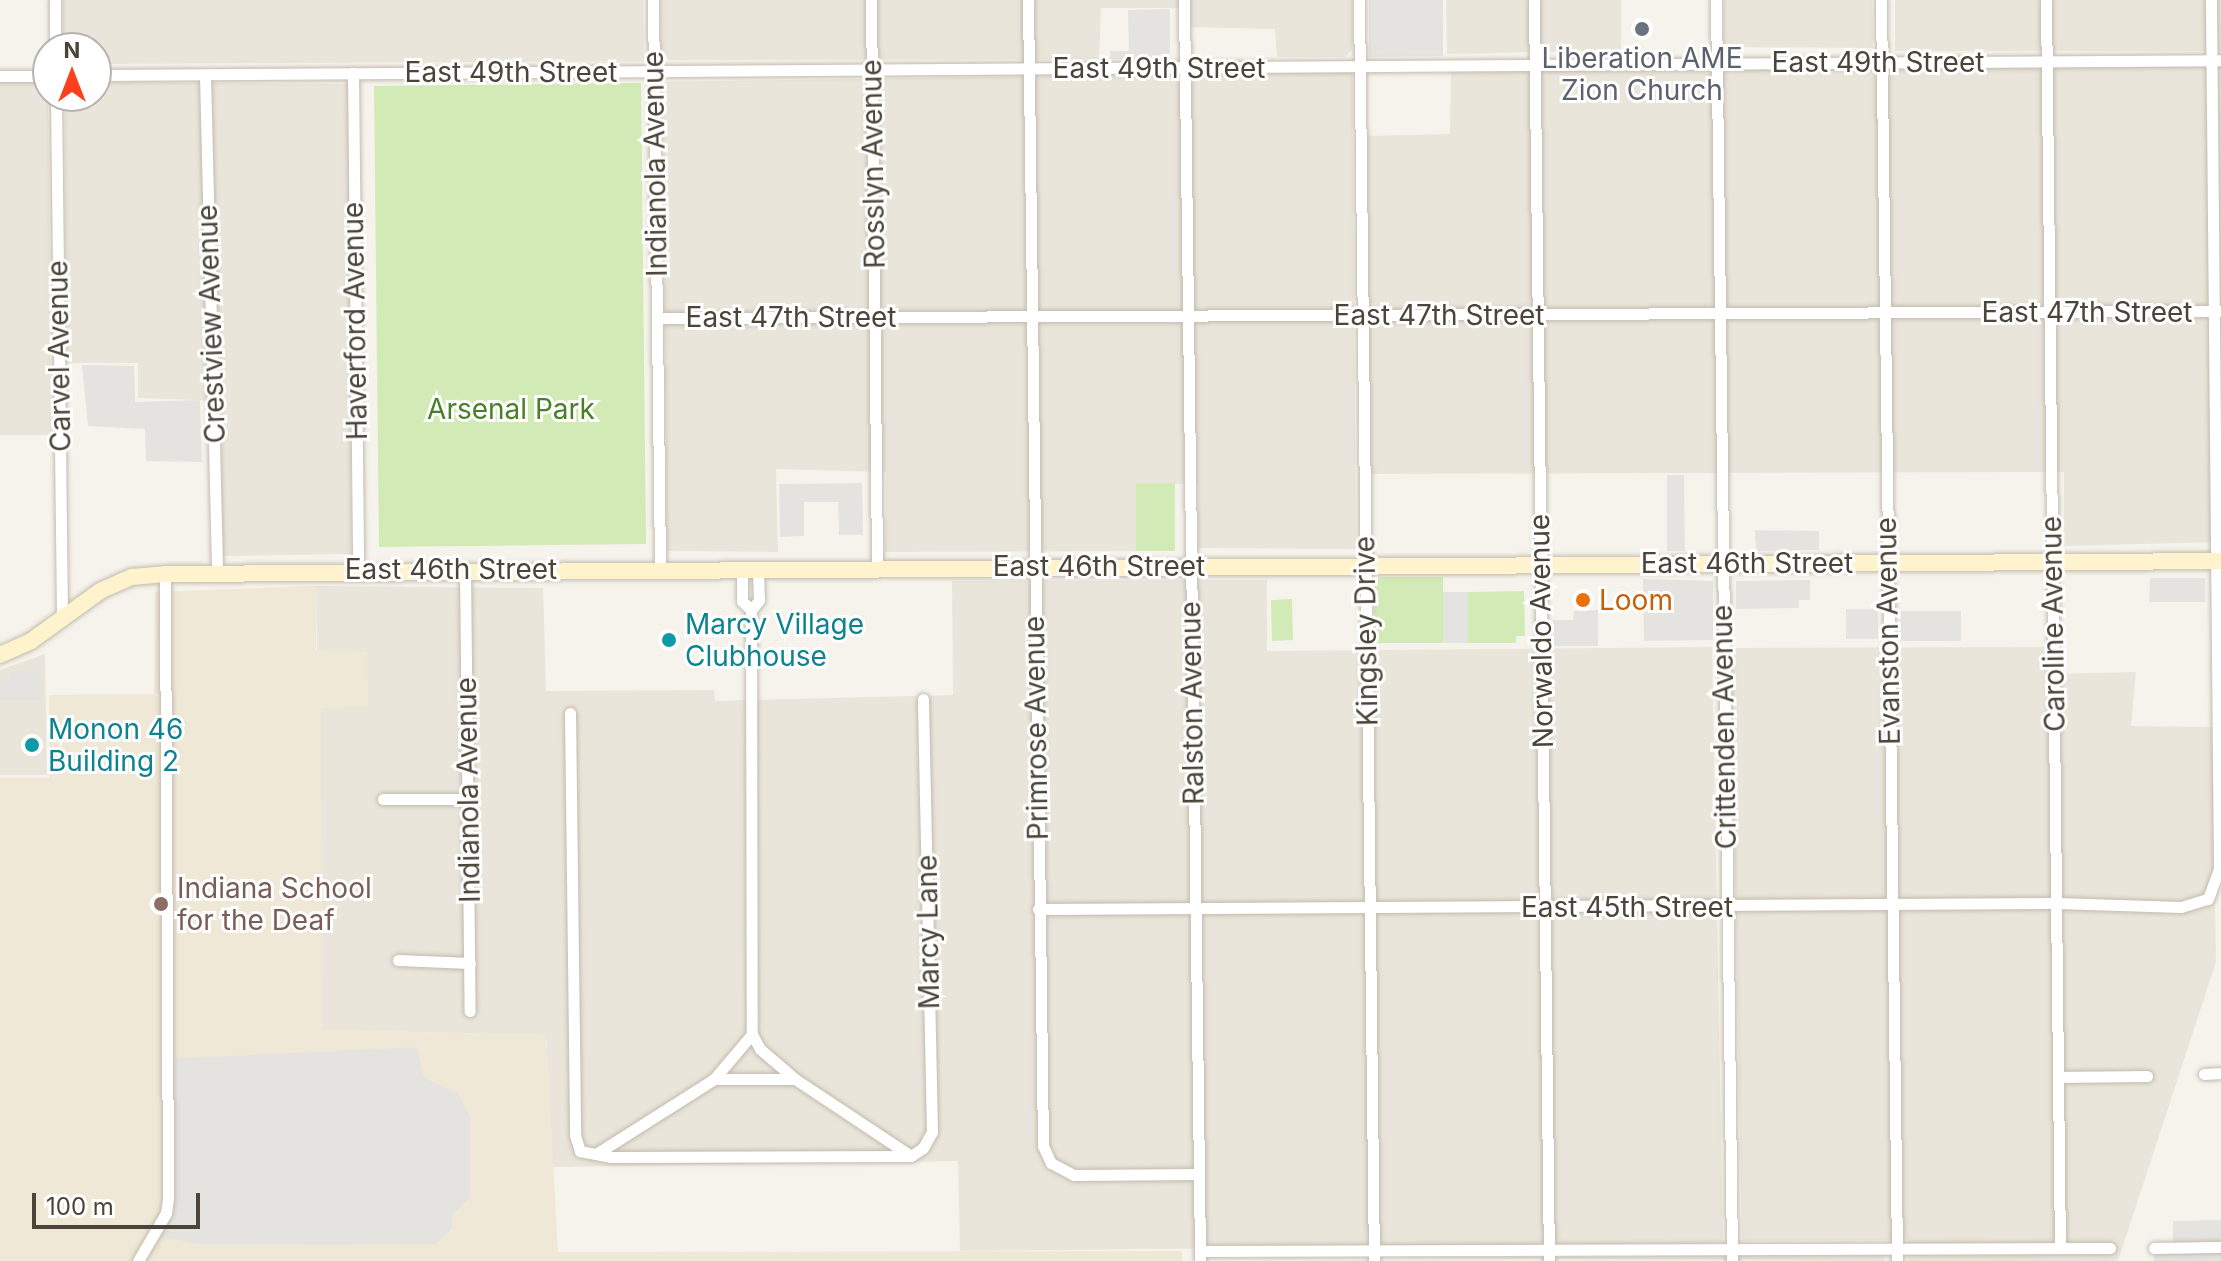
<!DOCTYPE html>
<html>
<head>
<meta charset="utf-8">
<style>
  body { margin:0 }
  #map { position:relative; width:2221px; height:1261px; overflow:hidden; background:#f6f3ec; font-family:Inter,sans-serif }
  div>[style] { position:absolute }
  .residential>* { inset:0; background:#eae5da }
  .education>* { inset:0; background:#efe8d6 }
  .green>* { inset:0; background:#d2eab5 }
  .parking>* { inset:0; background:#e5e3e0 }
  .roads { filter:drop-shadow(0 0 2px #c2bbae) drop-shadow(0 0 2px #c2bbae) }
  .minor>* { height:11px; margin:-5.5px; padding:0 5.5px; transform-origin:5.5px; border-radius:5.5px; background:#fff }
  .secondary>* { height:16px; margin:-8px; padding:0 8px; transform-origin:8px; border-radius:8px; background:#fff3cd }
  .dots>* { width:22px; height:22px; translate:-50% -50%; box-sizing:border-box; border:4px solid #fff; border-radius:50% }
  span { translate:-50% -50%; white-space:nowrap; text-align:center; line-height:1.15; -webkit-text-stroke:6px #fff; paint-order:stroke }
  .worship-label { font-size:28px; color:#5b616d }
  .street-label { font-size:28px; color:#4b4439 }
  .park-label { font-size:28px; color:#4a7f2a }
  .food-label { font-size:28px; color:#c56008 }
  .left { translate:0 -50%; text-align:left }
  .culture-label { font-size:28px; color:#0d838f }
  .education-label { font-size:28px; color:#785e54 }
  .north { position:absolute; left:32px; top:32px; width:80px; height:80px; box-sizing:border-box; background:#fff; border:2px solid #b7b4b0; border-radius:50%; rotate:0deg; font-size:22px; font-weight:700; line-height:32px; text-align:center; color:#4b4439 }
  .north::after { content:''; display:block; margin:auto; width:28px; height:36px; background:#fc3f1d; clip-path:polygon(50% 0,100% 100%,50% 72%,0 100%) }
  .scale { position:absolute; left:32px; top:1193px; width:168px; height:36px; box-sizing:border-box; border:4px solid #4b4439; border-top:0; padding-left:10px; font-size:24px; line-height:28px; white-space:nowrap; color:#4b4439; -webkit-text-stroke:6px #fff; paint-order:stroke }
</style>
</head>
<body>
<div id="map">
  <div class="residential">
    <i style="clip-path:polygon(63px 0,643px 0,644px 61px,96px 64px,96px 48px,63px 48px)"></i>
    <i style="clip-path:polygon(660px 0,1352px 0,1352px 50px,1345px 57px,1277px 57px,1275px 29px,1190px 27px,1189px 8px,1101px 8px,1099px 59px,669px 60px,661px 49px)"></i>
    <i style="clip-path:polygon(1446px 0,1621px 0,1621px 50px,1447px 54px)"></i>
    <i style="clip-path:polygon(1724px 0,1872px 0,1873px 48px,1724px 47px)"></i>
    <i style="clip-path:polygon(1895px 0,2221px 0,2221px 51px,1895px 51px)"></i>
    <i style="clip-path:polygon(2221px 65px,2221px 542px,2064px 546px,2064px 472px,1370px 474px,1365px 136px,1450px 134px,1451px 71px)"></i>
    <i style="clip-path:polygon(1352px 71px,1356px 549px,1198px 548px,1198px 484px,1136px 483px,1136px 551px,885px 552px,886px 472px,776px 469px,778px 552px,667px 551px,663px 82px)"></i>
    <i style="clip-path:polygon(48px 81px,51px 435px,0 435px,0 82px)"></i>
    <i style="clip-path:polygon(96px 82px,349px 84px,351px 554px,221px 556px,222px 401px,138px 398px,138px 363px,66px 363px,65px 96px,96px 96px)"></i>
    <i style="clip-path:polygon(1267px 580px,1267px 651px,1712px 647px,1723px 1243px,960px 1251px,958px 1161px,553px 1167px,546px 1035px,323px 1030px,316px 586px,543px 588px,546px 691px,714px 690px,715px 701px,953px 695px,952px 581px)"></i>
    <i style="clip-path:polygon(2049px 647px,2050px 674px,2136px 672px,2131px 726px,2212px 727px,2216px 962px,2118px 1261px,1908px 1261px,1908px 1240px,1742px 1241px,1731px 648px)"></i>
    <i style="clip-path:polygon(45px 654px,47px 775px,0 775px,0 670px)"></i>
    <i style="clip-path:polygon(1884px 1255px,1885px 1261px,1386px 1258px)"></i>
  </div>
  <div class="education">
    <i style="clip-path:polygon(316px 586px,316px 650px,367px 652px,368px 707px,321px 708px,323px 1030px,546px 1035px,558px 1252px,1182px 1251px,1182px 1261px,0 1261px,0 778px,49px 778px,49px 695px,154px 694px,155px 592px)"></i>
  </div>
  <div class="green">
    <i style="clip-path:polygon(641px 83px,646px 544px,379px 547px,374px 86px)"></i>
    <i style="clip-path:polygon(1136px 483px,1175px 483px,1175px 551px,1136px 551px)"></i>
    <i style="clip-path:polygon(1374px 577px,1443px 577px,1443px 643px,1375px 643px)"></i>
    <i style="clip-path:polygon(1524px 591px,1525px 636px,1516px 636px,1516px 643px,1468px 643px,1468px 592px)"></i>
    <i style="clip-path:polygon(1292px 599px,1293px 640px,1272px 641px,1271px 600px)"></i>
  </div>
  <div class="parking">
    <i style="clip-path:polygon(1369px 0,1443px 0,1443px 56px,1369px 57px)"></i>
    <i style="clip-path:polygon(1170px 9px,1170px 59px,1110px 59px,1110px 51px,1129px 51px,1128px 10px)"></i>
    <i style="clip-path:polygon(82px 365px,134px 366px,135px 402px,200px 400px,202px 462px,146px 461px,145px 429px,88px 426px)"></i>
    <i style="clip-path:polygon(1667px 475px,1684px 475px,1685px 551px,1667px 551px)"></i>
    <i style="clip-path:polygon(862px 483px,863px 535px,839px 535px,838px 502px,804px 502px,804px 536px,780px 537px,779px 484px)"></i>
    <i style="clip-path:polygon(1755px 530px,1819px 531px,1819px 550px,1756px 551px)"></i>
    <i style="clip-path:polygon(2150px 578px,2205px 578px,2205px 602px,2149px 602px)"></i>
    <i style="clip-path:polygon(1643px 579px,1713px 581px,1713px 640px,1644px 641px)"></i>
    <i style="clip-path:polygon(1810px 580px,1810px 600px,1799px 600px,1799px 608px,1736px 609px,1736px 581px)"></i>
    <i style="clip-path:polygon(1443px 592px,1468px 592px,1468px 643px,1443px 643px)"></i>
    <i style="clip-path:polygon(1846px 609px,1878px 609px,1878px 639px,1846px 639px)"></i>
    <i style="clip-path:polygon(1598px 610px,1598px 646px,1553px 646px,1553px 620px,1573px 620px,1574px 611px)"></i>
    <i style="clip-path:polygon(1900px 611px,1961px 611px,1961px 641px,1900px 641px)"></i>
    <i style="clip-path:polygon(10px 671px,41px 671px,41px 700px,0 700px,0 680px,9px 680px)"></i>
    <i style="clip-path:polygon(417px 1047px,424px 1078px,458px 1093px,470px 1117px,470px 1198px,452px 1215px,452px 1228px,437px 1244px,205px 1245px,152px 1235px,166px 1213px,168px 1059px)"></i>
    <i style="clip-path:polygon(2221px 1220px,2221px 1261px,2154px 1261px,2154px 1248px,2173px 1248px,2173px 1221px)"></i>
  </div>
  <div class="roads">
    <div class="minor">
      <i style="left:55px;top:0;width:48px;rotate:90deg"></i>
      <i style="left:653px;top:0;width:568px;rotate:89.29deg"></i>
      <i style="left:871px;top:0;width:567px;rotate:89.39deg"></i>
      <i style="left:1028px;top:0;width:1146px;rotate:89.25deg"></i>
      <i style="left:1043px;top:1146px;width:19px;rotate:65deg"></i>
      <i style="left:1051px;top:1163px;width:26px;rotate:28deg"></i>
      <i style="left:1074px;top:1175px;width:125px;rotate:-0.5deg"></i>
      <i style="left:1184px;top:0;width:1261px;rotate:89.27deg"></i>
      <i style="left:1359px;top:0;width:1261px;rotate:89.32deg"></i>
      <i style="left:1534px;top:0;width:1261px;rotate:89.32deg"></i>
      <i style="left:1716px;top:0;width:1261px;rotate:89.27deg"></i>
      <i style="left:1881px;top:0;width:1261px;rotate:89.27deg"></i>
      <i style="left:2046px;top:0;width:1248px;rotate:89.36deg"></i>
      <i style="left:353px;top:73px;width:496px;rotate:89.4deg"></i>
      <i style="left:96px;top:75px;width:2125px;rotate:-0.4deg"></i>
      <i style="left:205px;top:75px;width:498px;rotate:88.6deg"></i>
      <i style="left:0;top:76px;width:48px"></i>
      <i style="left:56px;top:96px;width:520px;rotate:89.34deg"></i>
      <i style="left:657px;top:318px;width:1563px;rotate:-0.26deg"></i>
      <i style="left:742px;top:568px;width:33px;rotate:90deg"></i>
      <i style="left:742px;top:601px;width:13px;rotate:45deg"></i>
      <i style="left:751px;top:610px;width:13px;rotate:-51deg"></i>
      <i style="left:759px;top:600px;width:32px;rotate:-92deg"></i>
      <i style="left:465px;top:569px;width:442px;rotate:89.4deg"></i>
      <i style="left:751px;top:610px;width:424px;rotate:89.9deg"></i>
      <i style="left:570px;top:713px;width:422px;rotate:89.3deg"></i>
      <i style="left:575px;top:1135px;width:17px;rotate:73deg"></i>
      <i style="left:580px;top:1151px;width:32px;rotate:11deg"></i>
      <i style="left:611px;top:1157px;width:300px;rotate:-0.2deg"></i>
      <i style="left:911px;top:1156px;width:14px;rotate:-34deg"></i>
      <i style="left:923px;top:1148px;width:18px;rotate:-61deg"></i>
      <i style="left:932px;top:1132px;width:433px;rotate:-91.2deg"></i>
      <i style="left:383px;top:799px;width:85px"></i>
      <i style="left:1038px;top:909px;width:1019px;rotate:-0.34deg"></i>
      <i style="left:2057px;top:903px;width:124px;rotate:1.8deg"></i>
      <i style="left:2181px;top:907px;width:28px;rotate:-17deg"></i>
      <i style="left:2208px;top:899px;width:32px;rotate:-70deg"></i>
      <i style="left:2219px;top:869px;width:869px;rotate:-90.53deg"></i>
      <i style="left:398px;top:960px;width:72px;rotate:2.4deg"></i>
      <i style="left:752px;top:1034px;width:17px;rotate:62deg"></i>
      <i style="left:760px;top:1049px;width:46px;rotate:40.6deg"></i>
      <i style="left:795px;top:1079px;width:81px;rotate:180deg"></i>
      <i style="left:714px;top:1079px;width:59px;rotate:-49.8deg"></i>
      <i style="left:2204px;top:1074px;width:17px;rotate:-3deg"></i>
      <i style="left:2058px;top:1077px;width:89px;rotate:-0.6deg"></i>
      <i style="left:795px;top:1079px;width:139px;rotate:33.6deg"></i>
      <i style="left:596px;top:1154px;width:140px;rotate:-32.4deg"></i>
      <i style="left:2154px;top:1248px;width:67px;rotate:-0.9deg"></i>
      <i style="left:1200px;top:1251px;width:910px;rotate:-0.19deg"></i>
      <i style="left:138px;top:1261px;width:56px;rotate:-59.7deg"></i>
      <i style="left:166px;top:1213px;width:15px;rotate:-82deg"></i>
      <i style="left:168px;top:1198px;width:624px;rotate:-90.28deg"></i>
    </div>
    <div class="secondary">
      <i style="left:0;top:655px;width:34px;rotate:-24deg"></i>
      <i style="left:31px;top:641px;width:85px;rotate:-35.9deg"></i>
      <i style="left:100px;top:591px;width:35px;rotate:-24deg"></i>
      <i style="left:132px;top:577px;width:33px;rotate:-5deg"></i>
      <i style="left:165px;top:574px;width:2056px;rotate:-0.36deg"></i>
    </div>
  </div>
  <div class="dots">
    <i style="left:1642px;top:29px;background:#6b7280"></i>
    <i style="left:1583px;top:600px;background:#e8710a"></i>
    <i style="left:669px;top:640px;background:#0f9aa8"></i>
    <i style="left:32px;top:745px;background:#0f9aa8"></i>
    <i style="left:161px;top:904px;background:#8d6e63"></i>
  </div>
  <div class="worship-label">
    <span style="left:1642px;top:74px">Liberation AME<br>Zion Church</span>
  </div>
  <div class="street-label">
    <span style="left:1878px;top:62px">East 49th Street</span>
    <span style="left:1159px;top:68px">East 49th Street</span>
    <span style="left:511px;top:72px">East 49th Street</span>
    <span style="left:655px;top:164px;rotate:-91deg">Indianola Avenue</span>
    <span style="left:873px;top:164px;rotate:-91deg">Rosslyn Avenue</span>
    <span style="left:2087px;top:312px">East 47th Street</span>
    <span style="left:1439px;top:315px">East 47th Street</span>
    <span style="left:791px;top:317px">East 47th Street</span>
    <span style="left:355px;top:321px;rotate:-91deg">Haverford Avenue</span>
    <span style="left:211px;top:324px;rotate:-92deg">Crestview Avenue</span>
    <span style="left:59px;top:356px;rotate:-91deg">Carvel Avenue</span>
    <span style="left:1747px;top:563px">East 46th Street</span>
    <span style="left:1099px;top:566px">East 46th Street</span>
    <span style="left:451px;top:569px">East 46th Street</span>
    <span style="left:2053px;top:624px;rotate:-91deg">Caroline Avenue</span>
    <span style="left:1366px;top:631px;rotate:-91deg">Kingsley Drive</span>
    <span style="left:1541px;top:631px;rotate:-91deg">Norwaldo Avenue</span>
    <span style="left:1888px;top:631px;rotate:-91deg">Evanston Avenue</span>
    <span style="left:1192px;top:703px;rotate:-91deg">Ralston Avenue</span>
    <span style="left:1724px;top:727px;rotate:-91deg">Crittenden Avenue</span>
    <span style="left:1036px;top:728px;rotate:-91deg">Primrose Avenue</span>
    <span style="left:468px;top:790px;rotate:-91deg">Indianola Avenue</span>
    <span style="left:1627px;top:907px">East 45th Street</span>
    <span style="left:928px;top:932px;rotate:-91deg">Marcy Lane</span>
  </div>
  <div class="park-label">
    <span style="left:511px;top:409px">Arsenal Park</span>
  </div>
  <div class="food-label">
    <span class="left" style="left:1599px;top:600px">Loom</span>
  </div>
  <div class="culture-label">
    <span class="left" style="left:685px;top:640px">Marcy Village<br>Clubhouse</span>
    <span class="left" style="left:48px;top:745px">Monon 46<br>Building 2</span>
  </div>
  <div class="education-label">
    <span class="left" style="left:177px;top:904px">Indiana School<br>for the Deaf</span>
  </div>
  <div class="north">N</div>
  <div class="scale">100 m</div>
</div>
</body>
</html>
